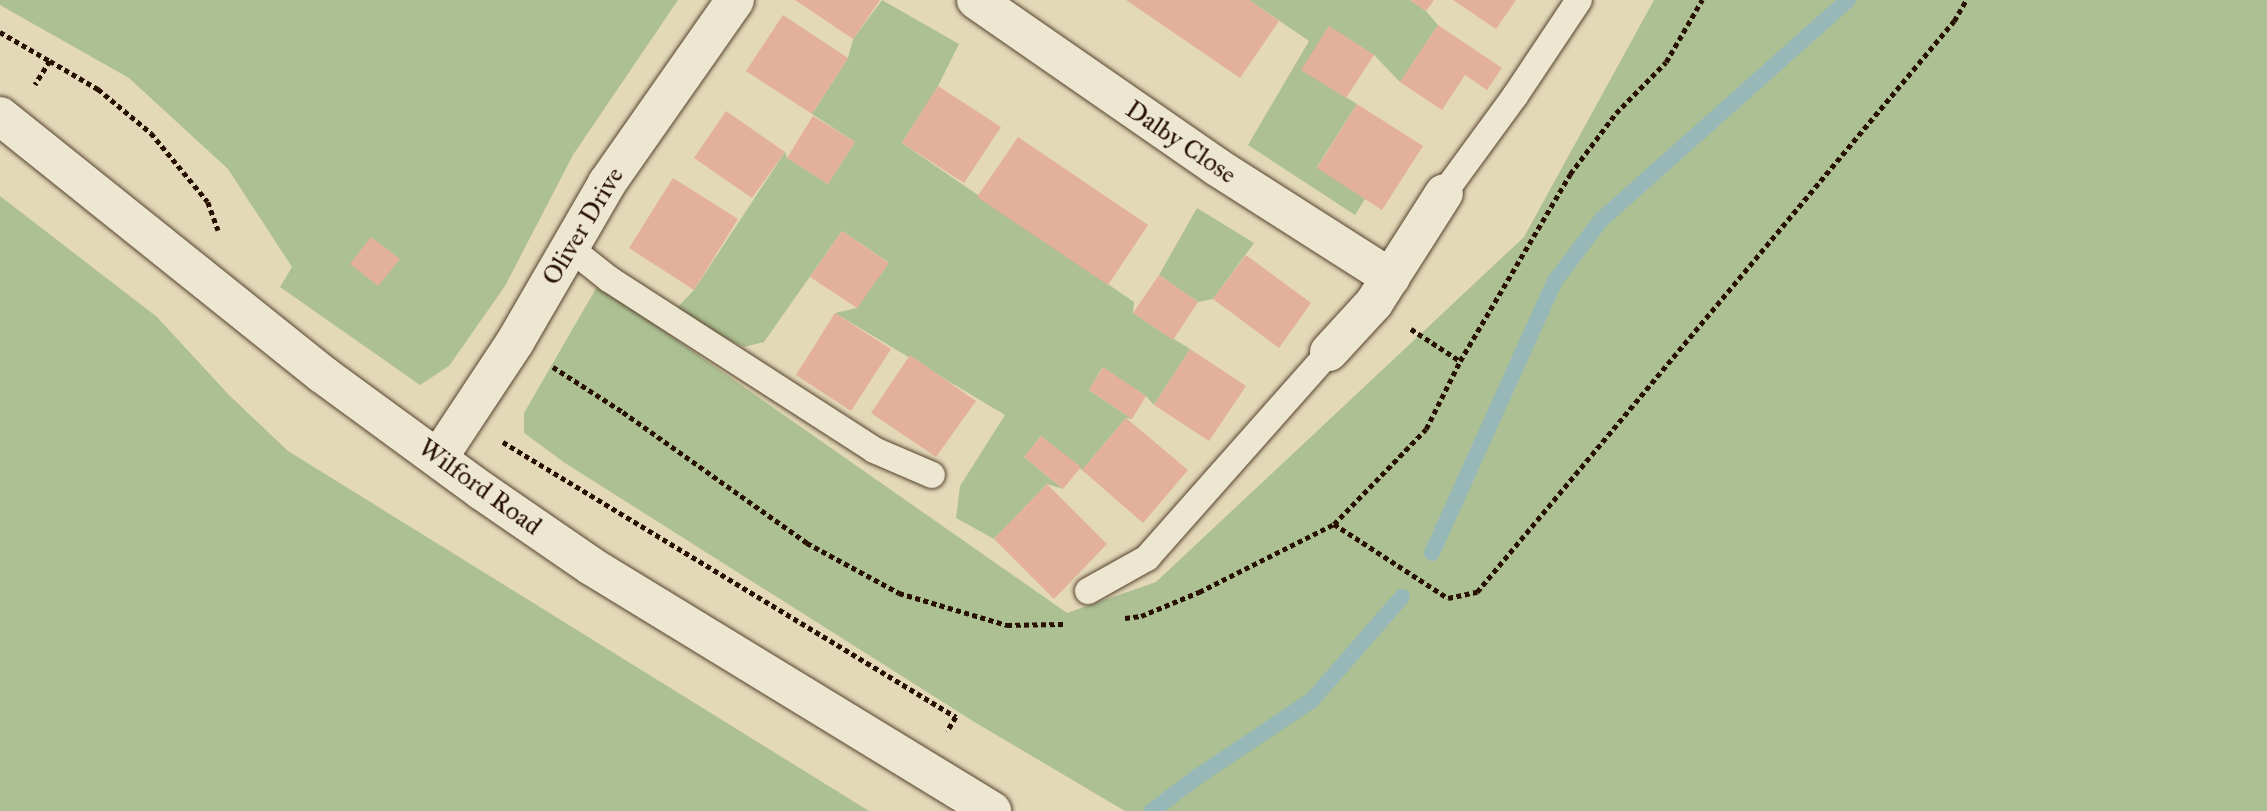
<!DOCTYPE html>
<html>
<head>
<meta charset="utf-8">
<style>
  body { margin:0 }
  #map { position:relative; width:2267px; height:811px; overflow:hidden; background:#e3d8b8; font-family:"IM FELL Great Primer",serif }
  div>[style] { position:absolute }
  .green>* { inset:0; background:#adc094 }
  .stream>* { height:16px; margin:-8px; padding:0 8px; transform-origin:8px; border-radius:8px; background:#97b8b7 }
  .building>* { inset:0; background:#e3b09d }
  .path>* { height:4.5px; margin-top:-2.25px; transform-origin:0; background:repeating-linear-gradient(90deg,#271000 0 5px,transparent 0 8.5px) }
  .roads { filter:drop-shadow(0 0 2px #56422e) drop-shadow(0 0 2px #56422e) }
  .service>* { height:26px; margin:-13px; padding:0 13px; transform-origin:13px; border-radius:13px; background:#ede6d1 }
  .minor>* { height:38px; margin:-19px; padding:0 19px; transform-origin:19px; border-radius:19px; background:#ede6d1 }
  .secondary>* { height:38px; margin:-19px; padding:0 19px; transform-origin:19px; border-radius:19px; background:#ede6d1 }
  span { translate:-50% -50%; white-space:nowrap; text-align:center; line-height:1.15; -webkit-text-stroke:7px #ede6d1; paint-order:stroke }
  .street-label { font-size:26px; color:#271000 }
</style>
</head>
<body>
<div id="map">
  <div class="green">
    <i style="clip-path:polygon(0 0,678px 0,573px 155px,505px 286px,449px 366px,420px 385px,280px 287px,292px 267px,228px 169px,129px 78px,0 5px)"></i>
    <i style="clip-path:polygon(882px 0,959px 44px,938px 86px,902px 143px,1134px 302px,1133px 313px,1190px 349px,1154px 405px,1146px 396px,1102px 368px,1089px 390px,1132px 419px,1126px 418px,1082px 470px,1041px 436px,1024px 457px,1063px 489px,1047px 484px,994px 539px,956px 518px,960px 486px,1005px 415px,835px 313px,857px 308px,888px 262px,842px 231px,764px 342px,744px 347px,703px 327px,678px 307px,694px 290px,785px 152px,787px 158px,828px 184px,855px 142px,812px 114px,848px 58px,853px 39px)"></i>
    <i style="clip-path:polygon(1249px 0,1410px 0,1426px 11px,1438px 25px,1400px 82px,1374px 55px,1330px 27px,1302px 70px,1357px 104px,1317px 167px,1365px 199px,1355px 215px,1248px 145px,1309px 41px)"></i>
    <i style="clip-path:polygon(1654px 0,2267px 0,2267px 811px,1125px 811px,976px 723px,565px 463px,524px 433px,524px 413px,598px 285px,1067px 613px,1156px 582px,1524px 237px)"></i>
    <i style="clip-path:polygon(0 196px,157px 317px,229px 395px,288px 451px,869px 811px,0 811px)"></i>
    <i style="clip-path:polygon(1197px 208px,1254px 243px,1213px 299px,1198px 302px,1159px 275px)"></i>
  </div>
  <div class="stream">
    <i style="left:1432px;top:553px;width:299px;rotate:-65.7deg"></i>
    <i style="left:1555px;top:281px;width:76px;rotate:-53deg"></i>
    <i style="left:1601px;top:220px;width:331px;rotate:-41.7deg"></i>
    <i style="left:1152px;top:811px;width:56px;rotate:-37.1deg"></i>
    <i style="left:1197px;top:777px;width:138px;rotate:-33.8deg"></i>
    <i style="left:1312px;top:700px;width:137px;rotate:-48.9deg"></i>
  </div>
  <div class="building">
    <i style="clip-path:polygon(795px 0,880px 0,853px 39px)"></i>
    <i style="clip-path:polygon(1126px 0,1249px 0,1279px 21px,1240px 78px)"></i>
    <i style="clip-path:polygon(1410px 0,1434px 0,1426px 11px)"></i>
    <i style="clip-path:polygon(1453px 0,1516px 0,1496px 29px)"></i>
    <i style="clip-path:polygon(783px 15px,848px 58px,812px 114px,746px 71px)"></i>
    <i style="clip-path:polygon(1438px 25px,1502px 68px,1487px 90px,1465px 75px,1442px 110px,1400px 82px)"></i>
    <i style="clip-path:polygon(1329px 26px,1374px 55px,1346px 98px,1301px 70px)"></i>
    <i style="clip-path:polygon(938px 86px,1001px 127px,964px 183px,902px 143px)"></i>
    <i style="clip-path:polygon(1357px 104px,1423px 146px,1382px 210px,1317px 168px)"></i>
    <i style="clip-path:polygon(726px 111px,785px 152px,752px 198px,694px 158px)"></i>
    <i style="clip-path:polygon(813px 116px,855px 142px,828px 184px,787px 158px)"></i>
    <i style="clip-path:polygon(1018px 137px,1148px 225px,1108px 285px,977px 197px)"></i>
    <i style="clip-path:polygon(673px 178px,738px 219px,694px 290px,629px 248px)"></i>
    <i style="clip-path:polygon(842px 231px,889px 263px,857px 308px,810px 277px)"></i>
    <i style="clip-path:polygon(371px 237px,400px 259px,378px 286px,350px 264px)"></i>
    <i style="clip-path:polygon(1246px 255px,1311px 303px,1279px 348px,1213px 299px)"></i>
    <i style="clip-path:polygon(1159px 275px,1198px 302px,1173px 340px,1133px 313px)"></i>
    <i style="clip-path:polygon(835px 313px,891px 349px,851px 411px,796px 375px)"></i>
    <i style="clip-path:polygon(1190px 349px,1246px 386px,1209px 441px,1154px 405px)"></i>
    <i style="clip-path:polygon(910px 355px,976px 401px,936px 457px,871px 413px)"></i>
    <i style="clip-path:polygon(1103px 367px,1146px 396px,1132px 419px,1089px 390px)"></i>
    <i style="clip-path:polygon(1126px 418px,1188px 470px,1143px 523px,1082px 470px)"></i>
    <i style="clip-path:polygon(1041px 436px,1081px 467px,1063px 489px,1024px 457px)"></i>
    <i style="clip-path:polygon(1047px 484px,1107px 544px,1054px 599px,994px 539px)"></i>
  </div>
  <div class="path">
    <i style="left:0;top:32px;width:58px;rotate:30.1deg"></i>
    <i style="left:50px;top:61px;width:28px;rotate:122deg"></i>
    <i style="left:50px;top:61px;width:56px;rotate:30.3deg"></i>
    <i style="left:98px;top:89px;width:69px;rotate:39.7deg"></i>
    <i style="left:151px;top:133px;width:89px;rotate:50.4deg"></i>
    <i style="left:208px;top:202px;width:30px;rotate:70deg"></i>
    <i style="left:1411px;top:329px;width:59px;rotate:33.1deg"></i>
    <i style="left:553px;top:367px;width:83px;rotate:32.7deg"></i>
    <i style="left:623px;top:412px;width:226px;rotate:35.4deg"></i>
    <i style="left:807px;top:543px;width:105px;rotate:28.5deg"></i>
    <i style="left:899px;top:593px;width:113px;rotate:16.5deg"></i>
    <i style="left:1007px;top:625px;width:57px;rotate:-1deg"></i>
    <i style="left:503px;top:442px;width:530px;rotate:31.26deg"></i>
    <i style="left:956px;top:717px;width:17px;rotate:121deg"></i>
    <i style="left:1334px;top:524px;width:132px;rotate:-45.9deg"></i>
    <i style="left:1426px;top:429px;width:76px;rotate:-63.4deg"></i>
    <i style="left:1460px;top:361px;width:217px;rotate:-59.5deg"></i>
    <i style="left:1570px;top:174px;width:76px;rotate:-53deg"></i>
    <i style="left:1616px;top:113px;width:71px;rotate:-45.6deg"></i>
    <i style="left:1666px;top:62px;width:72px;rotate:-59.9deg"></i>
    <i style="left:1125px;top:618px;width:16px;rotate:-7deg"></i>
    <i style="left:1141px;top:616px;width:63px;rotate:-22.5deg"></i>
    <i style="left:1199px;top:592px;width:151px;rotate:-26.7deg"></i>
    <i style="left:1334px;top:524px;width:136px;rotate:33deg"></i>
    <i style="left:1448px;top:598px;width:30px;rotate:-12deg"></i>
    <i style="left:1477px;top:592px;width:744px;rotate:-50.13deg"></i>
    <i style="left:1954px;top:21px;width:24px;rotate:-60deg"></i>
  </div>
  <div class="roads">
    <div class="service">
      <i style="left:1444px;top:193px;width:120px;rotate:-53.8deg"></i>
      <i style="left:1515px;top:96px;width:115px;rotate:-56.3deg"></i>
      <i style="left:570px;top:248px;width:50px;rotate:38.5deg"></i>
      <i style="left:609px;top:279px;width:315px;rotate:32.8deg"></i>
      <i style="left:874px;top:450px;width:63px;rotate:23.3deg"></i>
      <i style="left:1088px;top:591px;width:68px;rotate:-29.2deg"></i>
      <i style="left:1147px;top:558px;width:275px;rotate:-48.5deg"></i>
    </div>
    <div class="minor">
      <i style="left:976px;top:0;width:293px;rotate:34.7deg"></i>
      <i style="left:1217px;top:167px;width:206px;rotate:32.5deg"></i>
      <i style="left:1329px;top:352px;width:67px;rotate:-47.4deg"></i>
      <i style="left:1374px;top:303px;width:130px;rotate:-57.5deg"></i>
      <i style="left:439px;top:457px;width:138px;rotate:-56.5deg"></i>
      <i style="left:515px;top:342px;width:184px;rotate:-59.9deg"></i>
      <i style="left:607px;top:183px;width:223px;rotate:-55deg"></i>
    </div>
    <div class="secondary">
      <i style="left:0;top:116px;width:413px;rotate:38.7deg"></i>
      <i style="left:322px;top:374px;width:198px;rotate:36.2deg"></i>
      <i style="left:482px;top:491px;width:132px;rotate:34.5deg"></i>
      <i style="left:591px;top:566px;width:470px;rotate:31.4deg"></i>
    </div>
  </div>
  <div class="street-label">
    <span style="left:1181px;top:142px;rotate:34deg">Dalby Close</span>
    <span style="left:583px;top:226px;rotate:-59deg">Oliver Drive</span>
    <span style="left:480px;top:487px;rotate:36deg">Wilford Road</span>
  </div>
</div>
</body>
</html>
